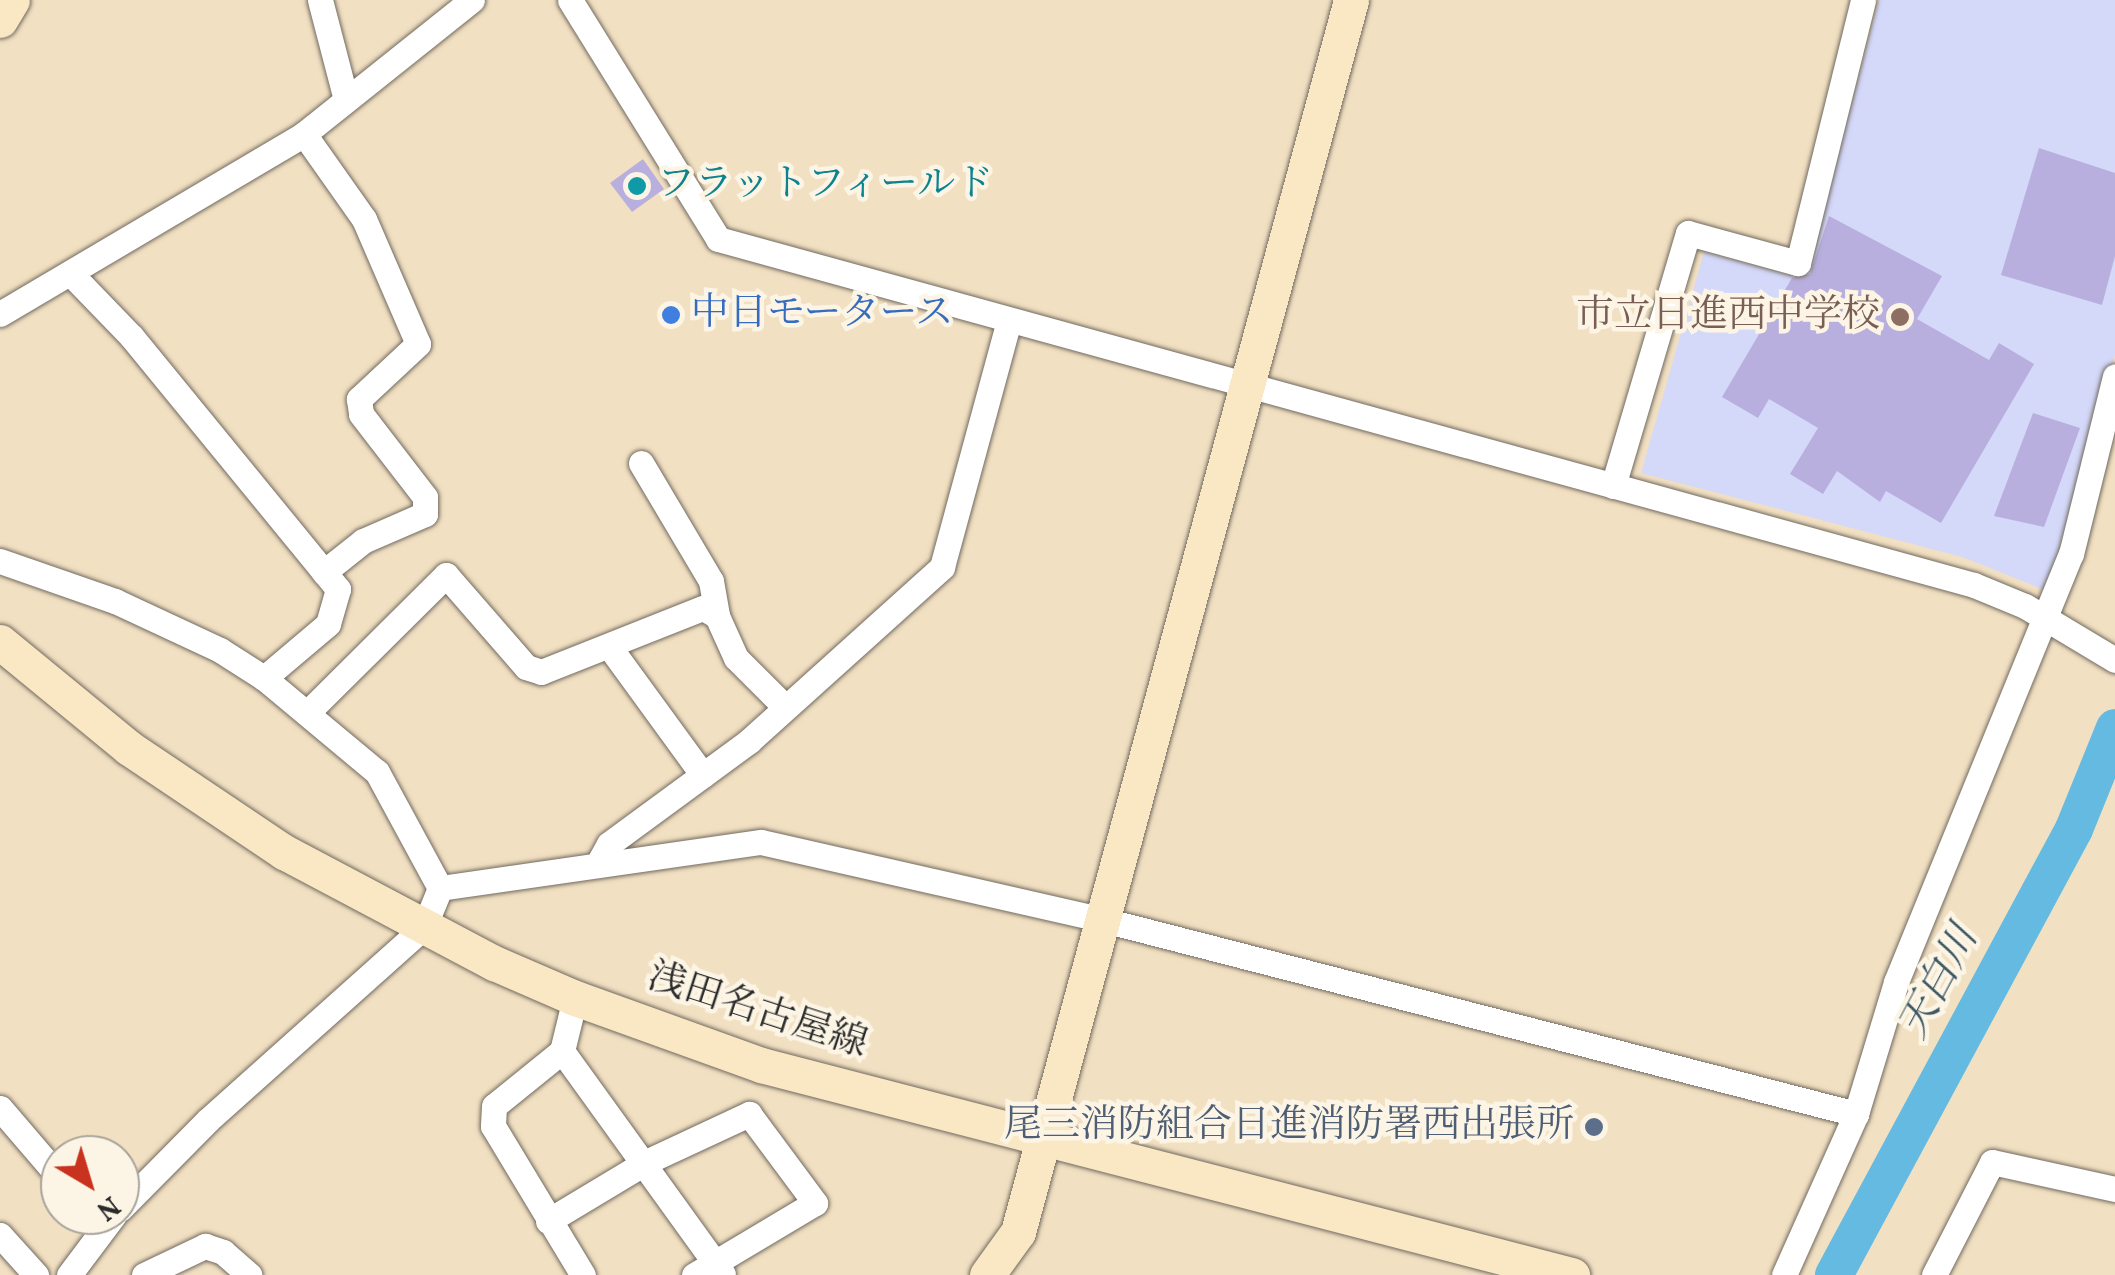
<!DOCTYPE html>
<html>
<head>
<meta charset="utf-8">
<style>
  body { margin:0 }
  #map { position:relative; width:2115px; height:1275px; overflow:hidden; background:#f2e0c2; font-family:Vollkorn,"Noto Serif JP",serif }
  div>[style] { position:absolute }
  .built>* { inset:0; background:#d4d8f9 }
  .river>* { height:38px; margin:-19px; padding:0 19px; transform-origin:19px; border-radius:19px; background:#64bae1 }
  .building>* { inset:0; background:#b9afde }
  .roads { filter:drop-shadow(0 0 2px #716a60) drop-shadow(0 0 2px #716a60) }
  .street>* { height:25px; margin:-12.5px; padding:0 12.5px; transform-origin:12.5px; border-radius:12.5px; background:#fff }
  .secondary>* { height:35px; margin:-17.5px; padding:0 17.5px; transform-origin:17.5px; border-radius:17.5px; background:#fae7c3 }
  .dots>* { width:28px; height:28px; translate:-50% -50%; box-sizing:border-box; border:5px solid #fcf5e5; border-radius:50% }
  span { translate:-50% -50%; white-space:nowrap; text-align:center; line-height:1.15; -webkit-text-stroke:9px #fcf5e5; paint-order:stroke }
  .culture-label { font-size:38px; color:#0d838f }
  .left { translate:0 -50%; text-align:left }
  .shop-label { font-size:38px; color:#366cbe }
  .education-label { font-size:38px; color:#785e54 }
  .right { translate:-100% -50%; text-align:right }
  .street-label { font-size:38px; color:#2b2b2b }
  .service-label { font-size:38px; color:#4e5e75 }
  .water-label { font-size:40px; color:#3c5662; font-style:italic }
  .north { position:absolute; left:40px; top:1135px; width:100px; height:100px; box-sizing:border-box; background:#fcf5e5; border:2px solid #a8a49b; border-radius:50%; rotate:142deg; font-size:28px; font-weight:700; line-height:40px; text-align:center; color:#2b2b2b }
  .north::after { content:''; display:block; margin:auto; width:35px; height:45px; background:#c8321e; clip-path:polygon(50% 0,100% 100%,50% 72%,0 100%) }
</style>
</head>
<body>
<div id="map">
  <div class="built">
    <i style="clip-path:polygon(1879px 0,2115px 0,2115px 355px,2047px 591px,1962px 557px,1641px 473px,1704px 252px,1805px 279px)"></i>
  </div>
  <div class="river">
    <i style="left:1834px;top:1275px;width:506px;rotate:-61.71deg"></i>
    <i style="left:2074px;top:829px;width:109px;rotate:-67.9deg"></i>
  </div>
  <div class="building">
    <i style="clip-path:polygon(2039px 148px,2115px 173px,2115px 256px,2102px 305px,2001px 275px)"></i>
    <i style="clip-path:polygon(643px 159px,664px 189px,632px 212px,610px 183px)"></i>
    <i style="clip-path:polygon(1829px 216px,1942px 276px,1917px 319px,1989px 360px,1999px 343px,2034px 364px,1941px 523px,1886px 491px,1880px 502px,1837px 471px,1823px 494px,1790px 474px,1818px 428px,1769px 399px,1758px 418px,1722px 397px,1792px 278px,1810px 274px)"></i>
    <i style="clip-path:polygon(2033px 413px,2080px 428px,2044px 527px,1994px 516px)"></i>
  </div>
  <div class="roads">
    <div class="street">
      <i style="left:320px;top:0;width:103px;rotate:75.4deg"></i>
      <i style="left:570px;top:0;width:281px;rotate:58.2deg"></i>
      <i style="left:718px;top:239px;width:1303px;rotate:15.4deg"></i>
      <i style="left:1974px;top:585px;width:55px;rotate:22.4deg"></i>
      <i style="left:2025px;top:606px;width:105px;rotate:31deg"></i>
      <i style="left:304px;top:134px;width:104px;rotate:54.8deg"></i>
      <i style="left:364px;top:219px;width:136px;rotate:66.6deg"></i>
      <i style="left:418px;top:344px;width:81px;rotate:137deg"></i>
      <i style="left:359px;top:399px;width:15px;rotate:82deg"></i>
      <i style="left:361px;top:414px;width:105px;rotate:52.4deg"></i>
      <i style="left:425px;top:497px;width:17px;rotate:90deg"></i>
      <i style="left:425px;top:514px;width:68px;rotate:156.5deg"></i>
      <i style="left:363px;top:541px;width:50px;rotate:141.5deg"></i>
      <i style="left:72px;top:275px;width:85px;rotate:46deg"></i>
      <i style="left:131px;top:336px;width:327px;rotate:50.7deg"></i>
      <i style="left:338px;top:589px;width:36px;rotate:106deg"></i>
      <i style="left:328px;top:624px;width:84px;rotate:139.8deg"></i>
      <i style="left:0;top:314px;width:353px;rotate:-30.6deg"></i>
      <i style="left:304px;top:134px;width:215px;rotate:-38.6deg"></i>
      <i style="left:641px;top:463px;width:137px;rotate:59.3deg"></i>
      <i style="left:711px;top:581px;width:36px;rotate:80deg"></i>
      <i style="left:1613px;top:486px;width:264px;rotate:-73.5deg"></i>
      <i style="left:1688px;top:233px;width:114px;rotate:15.3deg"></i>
      <i style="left:1798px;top:263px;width:271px;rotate:-76.1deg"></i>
      <i style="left:0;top:561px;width:122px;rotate:19.2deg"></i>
      <i style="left:115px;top:601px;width:116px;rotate:25deg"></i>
      <i style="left:220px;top:650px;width:52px;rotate:32.5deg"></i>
      <i style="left:264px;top:678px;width:147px;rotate:39.8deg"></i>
      <i style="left:377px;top:772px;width:132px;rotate:61.5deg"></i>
      <i style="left:440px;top:888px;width:324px;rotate:-8.2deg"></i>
      <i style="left:761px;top:842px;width:348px;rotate:12.8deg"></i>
      <i style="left:1100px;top:919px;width:781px;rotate:14.46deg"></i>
      <i style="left:611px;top:649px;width:156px;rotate:53.9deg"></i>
      <i style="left:307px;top:713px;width:196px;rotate:-44.8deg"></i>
      <i style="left:446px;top:575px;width:122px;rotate:49deg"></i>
      <i style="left:526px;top:667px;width:16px;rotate:18deg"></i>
      <i style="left:541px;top:672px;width:174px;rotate:-21.6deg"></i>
      <i style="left:703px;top:608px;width:16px;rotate:30deg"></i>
      <i style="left:717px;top:616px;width:46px;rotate:65.7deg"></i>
      <i style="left:736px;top:658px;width:65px;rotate:45deg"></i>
      <i style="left:600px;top:860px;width:18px;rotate:-61deg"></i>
      <i style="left:609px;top:844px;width:174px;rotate:-36.3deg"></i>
      <i style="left:749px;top:741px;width:260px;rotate:-42deg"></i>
      <i style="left:942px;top:567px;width:256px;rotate:-74.8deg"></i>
      <i style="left:575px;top:998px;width:55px;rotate:103.8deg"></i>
      <i style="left:562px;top:1051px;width:87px;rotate:141deg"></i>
      <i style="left:494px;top:1106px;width:20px;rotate:93deg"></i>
      <i style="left:493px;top:1126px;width:174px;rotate:58.9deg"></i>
      <i style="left:562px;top:1051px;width:275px;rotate:54.2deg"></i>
      <i style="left:0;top:1108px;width:92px;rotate:49.4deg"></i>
      <i style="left:120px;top:1209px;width:125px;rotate:-45.3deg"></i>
      <i style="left:208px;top:1120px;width:290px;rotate:-41.8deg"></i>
      <i style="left:424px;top:927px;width:42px;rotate:-67.7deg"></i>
      <i style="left:548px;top:1221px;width:114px;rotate:-31deg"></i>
      <i style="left:646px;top:1162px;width:114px;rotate:-25deg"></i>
      <i style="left:749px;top:1114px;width:111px;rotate:53.4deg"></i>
      <i style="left:815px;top:1203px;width:141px;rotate:149.2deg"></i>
      <i style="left:0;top:1235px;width:54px;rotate:48deg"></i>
      <i style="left:69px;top:1275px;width:75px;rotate:-53.1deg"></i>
      <i style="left:144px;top:1275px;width:68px;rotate:-25.4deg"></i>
      <i style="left:205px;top:1246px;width:19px;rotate:18deg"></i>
      <i style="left:223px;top:1252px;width:35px;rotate:41deg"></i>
      <i style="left:1784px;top:1275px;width:176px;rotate:-65.9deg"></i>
      <i style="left:1856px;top:1114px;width:138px;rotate:-73.1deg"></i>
      <i style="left:1896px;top:982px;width:462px;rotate:-67.8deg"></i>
      <i style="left:2071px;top:554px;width:183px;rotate:-76.1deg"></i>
      <i style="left:1934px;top:1275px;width:127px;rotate:-62.8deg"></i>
      <i style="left:1992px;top:1162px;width:126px;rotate:12.4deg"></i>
    </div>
    <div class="secondary">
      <i style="left:0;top:20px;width:23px;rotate:-59deg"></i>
      <i style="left:0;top:642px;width:167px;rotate:39.4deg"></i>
      <i style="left:129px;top:748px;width:187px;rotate:33.9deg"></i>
      <i style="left:284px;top:852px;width:238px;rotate:27.9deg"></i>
      <i style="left:494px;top:963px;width:88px;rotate:23.4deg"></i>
      <i style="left:575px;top:998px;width:198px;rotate:19.8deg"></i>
      <i style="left:761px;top:1065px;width:838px;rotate:14.52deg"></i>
      <i style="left:987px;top:1275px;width:53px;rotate:-54.2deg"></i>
      <i style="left:1018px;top:1232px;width:1276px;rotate:-74.87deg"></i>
    </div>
  </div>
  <div class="dots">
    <i style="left:637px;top:186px;background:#0f9aa8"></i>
    <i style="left:671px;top:315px;background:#3f7fe0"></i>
    <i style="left:1900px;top:317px;background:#8d6e63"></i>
    <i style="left:1594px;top:1127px;background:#5c6f8a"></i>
  </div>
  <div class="culture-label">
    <span class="left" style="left:657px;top:186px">フラットフィールド</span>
  </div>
  <div class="shop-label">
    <span class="left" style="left:691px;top:315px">中日モータース</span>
  </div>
  <div class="education-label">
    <span class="right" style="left:1880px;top:317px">市立日進西中学校</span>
  </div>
  <div class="street-label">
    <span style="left:757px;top:1012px;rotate:18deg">浅田名古屋線</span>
  </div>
  <div class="service-label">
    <span class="right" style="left:1574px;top:1127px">尾三消防組合日進消防署西出張所</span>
  </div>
  <div class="water-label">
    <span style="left:1940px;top:983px;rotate:-62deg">天白川</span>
  </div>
  <div class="north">N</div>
</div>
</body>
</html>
